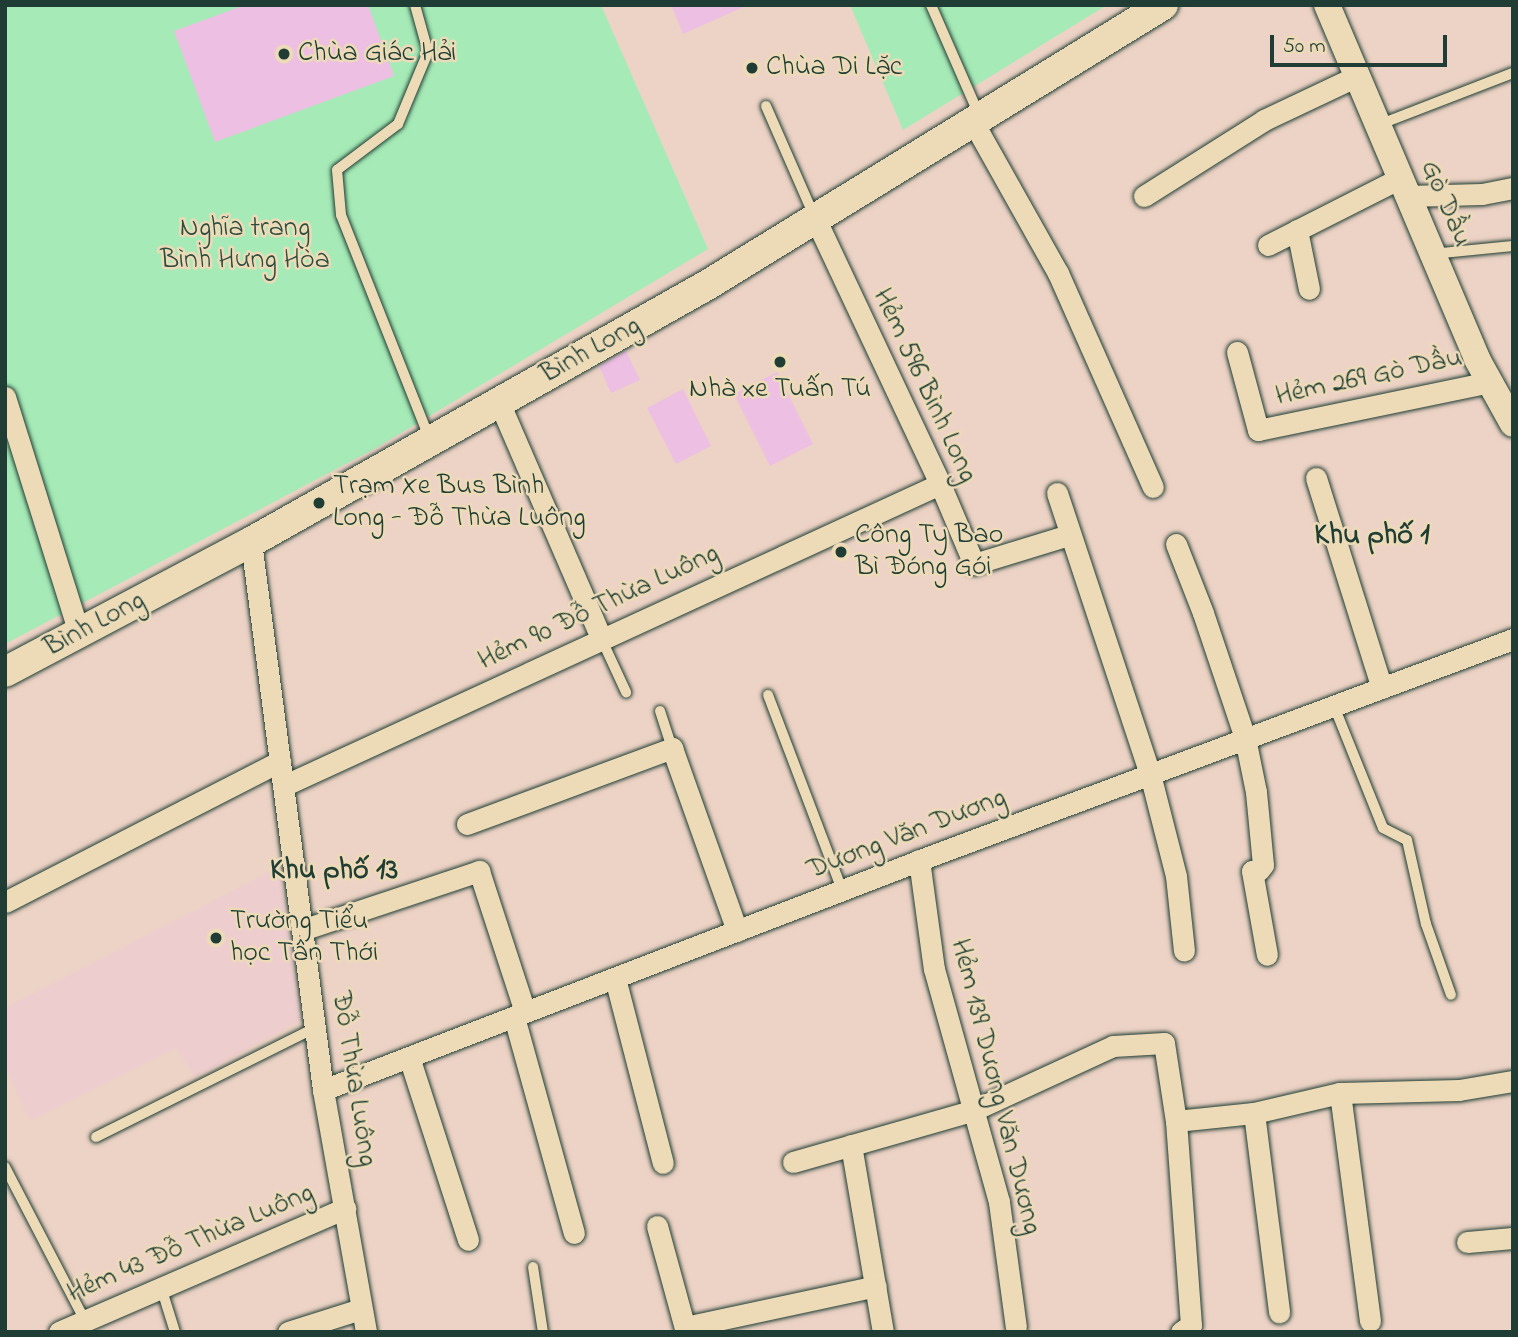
<!DOCTYPE html>
<html>
<head>
<meta charset="utf-8">
<style>
  body { margin:0 }
  #map { position:relative; width:1518px; height:1337px; overflow:hidden; background:#edd3c5; font-family:"Indie Flower",sans-serif }
  div>[style] { position:absolute }
  .built>* { inset:0; background:#edcdce }
  .green>* { inset:0; background:#a6ebb7 }
  .building>* { inset:0; background:#edbfe2 }
  .roads { filter:drop-shadow(0 0 2px #1f3d34) drop-shadow(0 0 2px #1f3d34) }
  .service>* { height:10px; margin:-5px; padding:0 5px; transform-origin:5px; border-radius:5px; background:#eddbb8 }
  .minor>* { height:21px; margin:-10.5px; padding:0 10.5px; transform-origin:10.5px; border-radius:10.5px; background:#eddbb8 }
  .tertiary>* { height:26px; margin:-13px; padding:0 13px; transform-origin:13px; border-radius:13px; background:#eddbb8 }
  .secondary>* { height:30px; margin:-15px; padding:0 15px; transform-origin:15px; border-radius:15px; background:#eddbb8 }
  .dots>* { width:19px; height:19px; translate:-50% -50%; box-sizing:border-box; border:4px solid #eddbb8; border-radius:50% }
  span { translate:-50% -50%; white-space:nowrap; text-align:center; line-height:1.15; -webkit-text-stroke:5px #eddbb8; paint-order:stroke }
  .poi-label { font-size:28px; color:#1f3d34 }
  .left { translate:0 -50%; text-align:left }
  .street-label { font-size:28px; color:#1f3d34 }
  .park-label { font-size:28px; color:#2c4e41 }
  .neighbourhood-label { font-size:30px; color:#1f3d34; font-weight:700 }
  .frame { position:absolute; inset:0; border:7px solid #1f3d34; pointer-events:none }
  .scale { position:absolute; left:1270px; top:35px; width:177px; height:32px; box-sizing:border-box; border:4px solid #1f3d34; border-top:0; padding-left:9px; font-size:21px; line-height:24px; white-space:nowrap; color:#1f3d34; -webkit-text-stroke:5px #eddbb8; paint-order:stroke }
</style>
</head>
<body>
<div id="map">
  <div class="built">
    <i style="clip-path:polygon(279px 867px,301px 1020px,195px 1077px,176px 1048px,30px 1121px,5px 1068px,5px 1008px)"></i>
  </div>
  <div class="green">
    <i style="clip-path:polygon(5px 5px,601px 5px,708px 249px,376px 448px,5px 644px)"></i>
    <i style="clip-path:polygon(850px 5px,1107px 5px,903px 130px)"></i>
  </div>
  <div class="building">
    <i style="clip-path:polygon(245px 5px,368px 5px,394px 76px,215px 142px,174px 31px)"></i>
    <i style="clip-path:polygon(671px 5px,748px 5px,683px 34px)"></i>
    <i style="clip-path:polygon(626px 351px,640px 380px,611px 393px,599px 366px)"></i>
    <i style="clip-path:polygon(777px 372px,813px 444px,770px 466px,734px 394px)"></i>
    <i style="clip-path:polygon(683px 389px,711px 446px,676px 464px,647px 408px)"></i>
  </div>
  <div class="roads">
    <div class="service">
      <i style="left:415px;top:5px;width:49px;rotate:74.5deg"></i>
      <i style="left:428px;top:52px;width:78px;rotate:112.6deg"></i>
      <i style="left:398px;top:124px;width:76px;rotate:143deg"></i>
      <i style="left:337px;top:170px;width:45px;rotate:84.9deg"></i>
      <i style="left:341px;top:215px;width:242px;rotate:68.4deg"></i>
      <i style="left:931px;top:5px;width:120px;rotate:66.4deg"></i>
      <i style="left:766px;top:106px;width:120px;rotate:66.4deg"></i>
      <i style="left:1378px;top:125px;width:145px;rotate:-21.1deg"></i>
      <i style="left:1432px;top:254px;width:81px;rotate:-5.6deg"></i>
      <i style="left:601px;top:638px;width:60px;rotate:65.2deg"></i>
      <i style="left:768px;top:695px;width:209px;rotate:69.2deg"></i>
      <i style="left:1334px;top:706px;width:131px;rotate:68.1deg"></i>
      <i style="left:1383px;top:828px;width:27px;rotate:27deg"></i>
      <i style="left:1407px;top:840px;width:86px;rotate:77.3deg"></i>
      <i style="left:1426px;top:924px;width:75px;rotate:70.6deg"></i>
      <i style="left:660px;top:711px;width:39px;rotate:72deg"></i>
      <i style="left:96px;top:1137px;width:245px;rotate:-26.5deg"></i>
      <i style="left:5px;top:1167px;width:174px;rotate:62.5deg"></i>
      <i style="left:533px;top:1267px;width:66px;rotate:81.3deg"></i>
      <i style="left:161px;top:1287px;width:47px;rotate:72.7deg"></i>
    </div>
    <div class="minor">
      <i style="left:972px;top:120px;width:176px;rotate:60.7deg"></i>
      <i style="left:1058px;top:273px;width:234px;rotate:66.1deg"></i>
      <i style="left:1144px;top:196px;width:142px;rotate:-32.3deg"></i>
      <i style="left:1264px;top:120px;width:103px;rotate:-25.3deg"></i>
      <i style="left:1407px;top:196px;width:75px;rotate:-1.5deg"></i>
      <i style="left:1482px;top:194px;width:32px;rotate:-11deg"></i>
      <i style="left:815px;top:218px;width:294px;rotate:64.8deg"></i>
      <i style="left:940px;top:484px;width:87px;rotate:67deg"></i>
      <i style="left:974px;top:564px;width:99px;rotate:-17deg"></i>
      <i style="left:1297px;top:230px;width:60px;rotate:78.5deg"></i>
      <i style="left:1268px;top:245px;width:148px;rotate:-26.9deg"></i>
      <i style="left:1237px;top:352px;width:81px;rotate:74.9deg"></i>
      <i style="left:1258px;top:430px;width:236px;rotate:-11.7deg"></i>
      <i style="left:5px;top:397px;width:247px;rotate:72.6deg"></i>
      <i style="left:499px;top:402px;width:257px;rotate:66.6deg"></i>
      <i style="left:1316px;top:478px;width:220px;rotate:72.6deg"></i>
      <i style="left:1057px;top:493px;width:296px;rotate:71.7deg"></i>
      <i style="left:1150px;top:774px;width:105px;rotate:75.7deg"></i>
      <i style="left:1176px;top:876px;width:75px;rotate:83.9deg"></i>
      <i style="left:251px;top:542px;width:553px;rotate:82.51deg"></i>
      <i style="left:323px;top:1090px;width:246px;rotate:79.9deg"></i>
      <i style="left:1176px;top:544px;width:74px;rotate:68.6deg"></i>
      <i style="left:1203px;top:613px;width:132px;rotate:71.4deg"></i>
      <i style="left:1245px;top:738px;width:55px;rotate:78.5deg"></i>
      <i style="left:1256px;top:792px;width:73px;rotate:84.5deg"></i>
      <i style="left:1263px;top:865px;width:6px;rotate:129deg"></i>
      <i style="left:1259px;top:870px;width:7px;rotate:172deg"></i>
      <i style="left:1252px;top:871px;width:85px;rotate:79.9deg"></i>
      <i style="left:283px;top:786px;width:723px;rotate:-24.69deg"></i>
      <i style="left:467px;top:824px;width:219px;rotate:-20.3deg"></i>
      <i style="left:672px;top:748px;width:194px;rotate:70.4deg"></i>
      <i style="left:919px;top:860px;width:110px;rotate:82.2deg"></i>
      <i style="left:934px;top:969px;width:242px;rotate:74.4deg"></i>
      <i style="left:999px;top:1202px;width:126px;rotate:82.3deg"></i>
      <i style="left:5px;top:902px;width:309px;rotate:-27.1deg"></i>
      <i style="left:302px;top:930px;width:187px;rotate:-18.4deg"></i>
      <i style="left:479px;top:871px;width:148px;rotate:71.9deg"></i>
      <i style="left:615px;top:978px;width:191px;rotate:75.5deg"></i>
      <i style="left:514px;top:1017px;width:224px;rotate:74.5deg"></i>
      <i style="left:409px;top:1057px;width:192px;rotate:72.1deg"></i>
      <i style="left:323px;top:1090px;width:657px;rotate:-21.06deg"></i>
      <i style="left:936px;top:854px;width:616px;rotate:-20.44deg"></i>
      <i style="left:1340px;top:1093px;width:230px;rotate:82.5deg"></i>
      <i style="left:1254px;top:1113px;width:201px;rotate:82.8deg"></i>
      <i style="left:1176px;top:1121px;width:78px;rotate:-5.9deg"></i>
      <i style="left:1254px;top:1113px;width:88px;rotate:-13.1deg"></i>
      <i style="left:1340px;top:1093px;width:119px;rotate:-1.4deg"></i>
      <i style="left:1459px;top:1090px;width:55px;rotate:-9.5deg"></i>
      <i style="left:851px;top:1145px;width:190px;rotate:80.3deg"></i>
      <i style="left:793px;top:1162px;width:188px;rotate:-16deg"></i>
      <i style="left:974px;top:1110px;width:153px;rotate:-24.7deg"></i>
      <i style="left:1113px;top:1046px;width:51px;rotate:-3.4deg"></i>
      <i style="left:1164px;top:1043px;width:79px;rotate:81.3deg"></i>
      <i style="left:1176px;top:1121px;width:205px;rotate:85.8deg"></i>
      <i style="left:1191px;top:1325px;width:12px;rotate:145deg"></i>
      <i style="left:657px;top:1226px;width:110px;rotate:74.7deg"></i>
      <i style="left:1467px;top:1242px;width:46px;rotate:-5deg"></i>
      <i style="left:685px;top:1327px;width:195px;rotate:-12.1deg"></i>
      <i style="left:59px;top:1332px;width:312px;rotate:-23.4deg"></i>
      <i style="left:288px;top:1332px;width:77px;rotate:-17.5deg"></i>
    </div>
    <div class="tertiary">
      <i style="left:1327px;top:5px;width:384px;rotate:67deg"></i>
      <i style="left:1477px;top:359px;width:74px;rotate:61deg"></i>
    </div>
    <div class="secondary">
      <i style="left:5px;top:672px;width:278px;rotate:-27.9deg"></i>
      <i style="left:251px;top:542px;width:526px;rotate:-29.39deg"></i>
      <i style="left:709px;top:284px;width:533px;rotate:-31.57deg"></i>
    </div>
  </div>
  <div class="dots">
    <i style="left:284px;top:54px;background:#1f3d34"></i>
    <i style="left:752px;top:68px;background:#1f3d34"></i>
    <i style="left:780px;top:362px;background:#1f3d34"></i>
    <i style="left:319px;top:503px;background:#1f3d34"></i>
    <i style="left:841px;top:552px;background:#1f3d34"></i>
    <i style="left:216px;top:938px;background:#1f3d34"></i>
  </div>
  <div class="poi-label">
    <span class="left" style="left:298px;top:54px">Chùa Giác Hải</span>
    <span class="left" style="left:766px;top:68px">Chùa Di Lặc</span>
    <span style="left:780px;top:390px">Nhà xe Tuấn Tú</span>
    <span class="left" style="left:333px;top:503px">Trạm Xe Bus Bình<br>Long - Đỗ Thừa Luông</span>
    <span class="left" style="left:855px;top:552px">Công Ty Bao<br>Bì Đóng Gói</span>
    <span class="left" style="left:230px;top:938px">Trường Tiểu<br>học Tân Thới</span>
  </div>
  <div class="street-label">
    <span style="left:1445px;top:204px;rotate:67deg">Gò Dầu</span>
    <span style="left:591px;top:351px;rotate:-29deg">Bình Long</span>
    <span style="left:1369px;top:378px;rotate:-12deg">Hẻm 269 Gò Dầu</span>
    <span style="left:924px;top:386px;rotate:65deg">Hẻm 596 Bình Long</span>
    <span style="left:599px;top:608px;rotate:-25deg">Hẻm 90 Đỗ Thừa Luông</span>
    <span style="left:95px;top:625px;rotate:-28deg">Bình Long</span>
    <span style="left:907px;top:835px;rotate:-21deg">Dương Văn Dương</span>
    <span style="left:353px;top:1079px;rotate:81deg">Đỗ Thừa Luông</span>
    <span style="left:995px;top:1087px;rotate:76deg">Hẻm 139 Dương Văn Dương</span>
    <span style="left:191px;top:1244px;rotate:-23deg">Hẻm 43 Đỗ Thừa Luông</span>
  </div>
  <div class="park-label">
    <span style="left:245px;top:245px">Nghĩa trang<br>Bình Hưng Hòa</span>
  </div>
  <div class="neighbourhood-label">
    <span style="left:1372px;top:536px">Khu phố 1</span>
    <span style="left:334px;top:871px">Khu phố 13</span>
  </div>
  <div class="frame"></div>
  <div class="scale">50 m</div>
</div>
</body>
</html>
